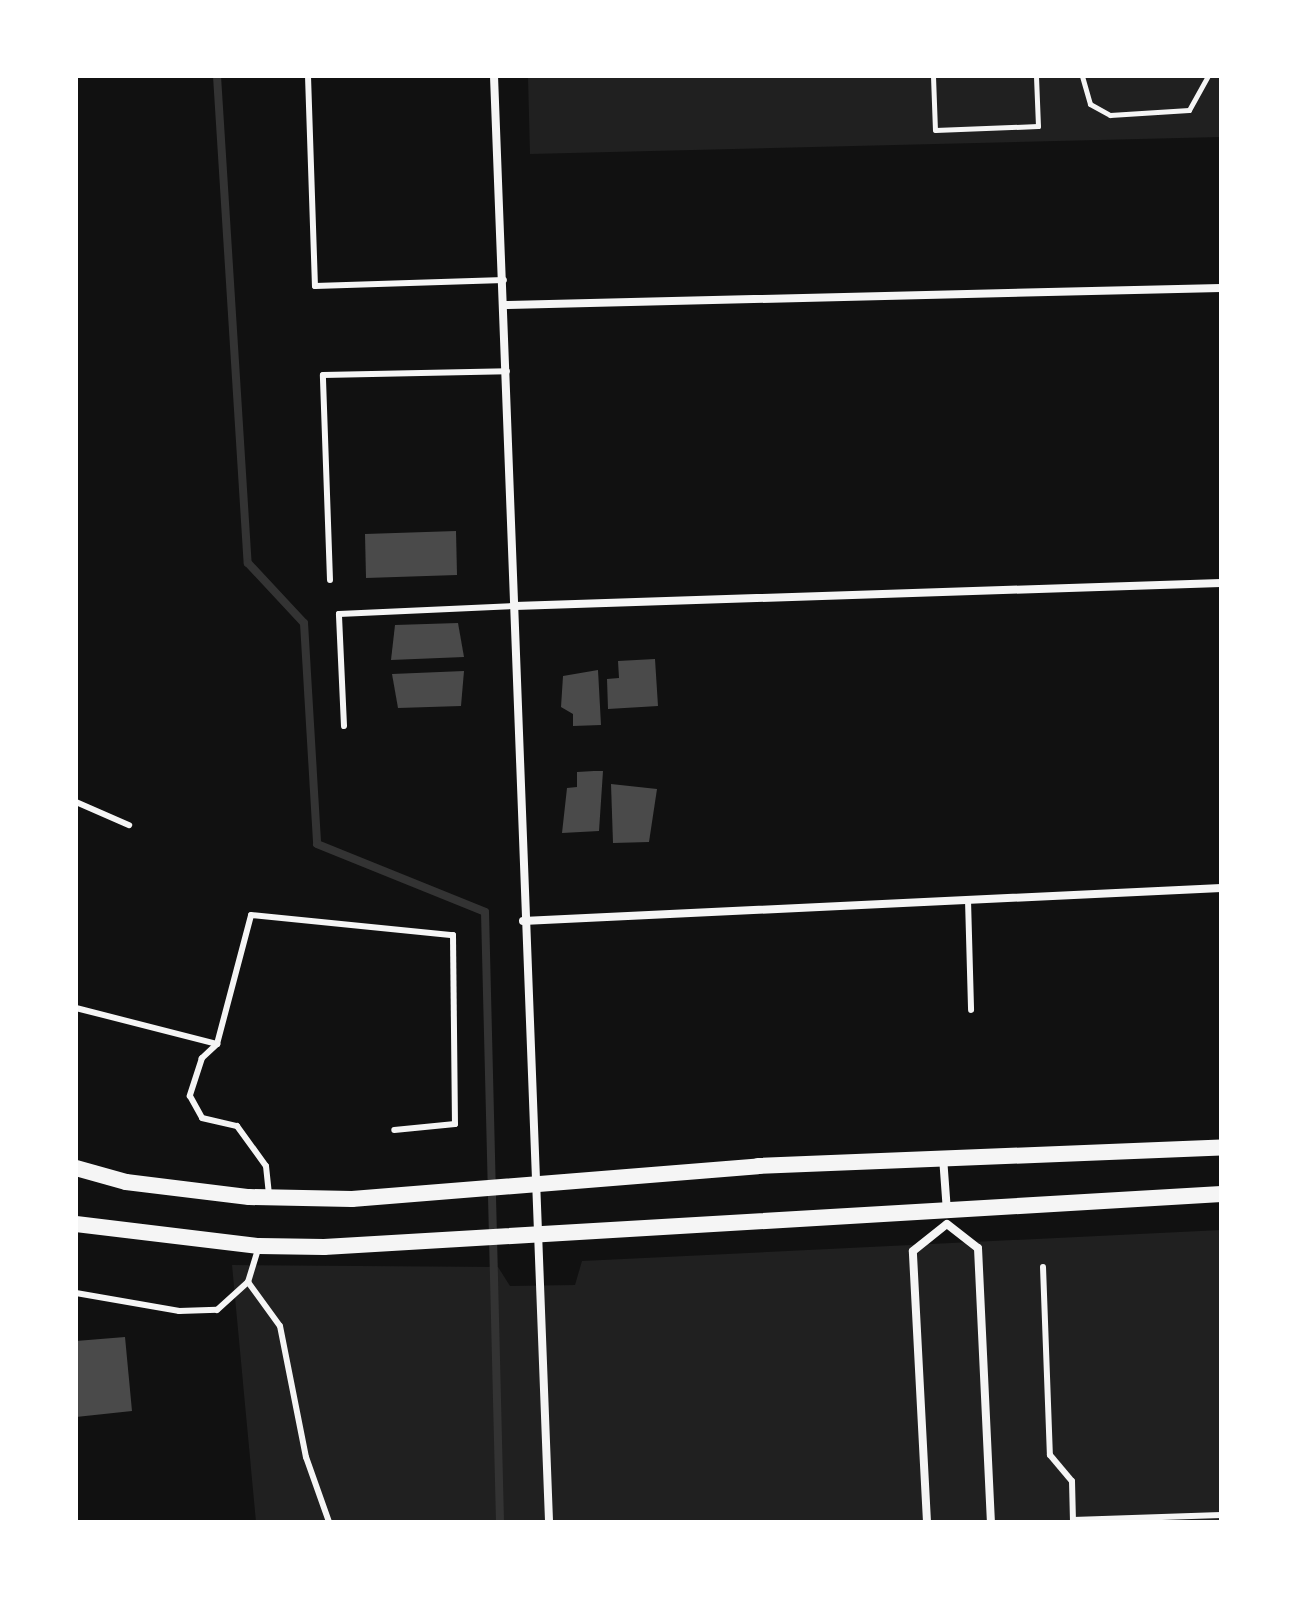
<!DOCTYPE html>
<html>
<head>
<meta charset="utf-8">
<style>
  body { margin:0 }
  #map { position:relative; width:1297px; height:1598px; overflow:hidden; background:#111; font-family:Karla,sans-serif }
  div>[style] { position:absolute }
  .green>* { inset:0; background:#202020 }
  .stream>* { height:8px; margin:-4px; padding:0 4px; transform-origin:4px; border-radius:4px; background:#333 }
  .building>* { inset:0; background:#4a4a4a }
  .path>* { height:5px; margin:-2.5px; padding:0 2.5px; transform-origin:2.5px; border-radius:2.5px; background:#f5f5f5 }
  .service>* { height:6px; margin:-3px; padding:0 3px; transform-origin:3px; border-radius:3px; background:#f5f5f5 }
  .minor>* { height:8px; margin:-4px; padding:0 4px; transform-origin:4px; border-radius:4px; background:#f5f5f5 }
  .secondary>* { height:16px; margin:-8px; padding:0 8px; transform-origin:8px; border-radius:8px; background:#f5f5f5 }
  span { translate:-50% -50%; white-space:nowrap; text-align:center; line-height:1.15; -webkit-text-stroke:8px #fff; paint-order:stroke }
  .frame { position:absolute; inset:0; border:78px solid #fff; pointer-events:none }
</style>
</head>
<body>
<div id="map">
  <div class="green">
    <i style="clip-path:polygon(528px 76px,1221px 76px,1221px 137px,530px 154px)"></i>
    <i style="clip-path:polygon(1221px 1230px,1221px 1522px,256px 1522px,232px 1265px,498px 1267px,510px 1286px,575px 1285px,582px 1261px)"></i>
  </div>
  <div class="stream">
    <i style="left:217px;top:76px;width:488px;rotate:86.4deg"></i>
    <i style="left:248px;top:563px;width:82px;rotate:47deg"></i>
    <i style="left:304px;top:623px;width:221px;rotate:86.6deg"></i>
    <i style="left:317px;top:844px;width:181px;rotate:22deg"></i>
    <i style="left:485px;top:912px;width:610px;rotate:88.59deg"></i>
  </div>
  <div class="building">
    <i style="clip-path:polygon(456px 531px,457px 575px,366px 578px,365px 534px)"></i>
    <i style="clip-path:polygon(458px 623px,464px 657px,391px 660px,395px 625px)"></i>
    <i style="clip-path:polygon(655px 659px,658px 706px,608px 709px,607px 679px,619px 678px,618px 661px)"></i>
    <i style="clip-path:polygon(598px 670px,601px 725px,573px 726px,573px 714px,561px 707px,563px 676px)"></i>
    <i style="clip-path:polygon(464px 671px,461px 706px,398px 708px,392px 674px)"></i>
    <i style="clip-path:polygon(594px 771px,603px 771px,599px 831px,562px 833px,567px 788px,577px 787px,577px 772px)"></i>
    <i style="clip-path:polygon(611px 784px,657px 789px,649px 842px,613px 843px)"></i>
    <i style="clip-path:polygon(125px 1337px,132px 1411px,76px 1417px,76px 1341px)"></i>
  </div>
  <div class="path">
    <i style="left:933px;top:76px;width:54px;rotate:87.9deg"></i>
    <i style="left:935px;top:130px;width:103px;rotate:-2.2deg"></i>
    <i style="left:1038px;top:126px;width:50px;rotate:-92.3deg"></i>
    <i style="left:1082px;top:76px;width:29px;rotate:74deg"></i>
    <i style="left:1090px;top:104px;width:23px;rotate:29deg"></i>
    <i style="left:1110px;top:115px;width:79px;rotate:-3.6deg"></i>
    <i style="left:1189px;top:110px;width:39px;rotate:-61deg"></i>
  </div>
  <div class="service">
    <i style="left:308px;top:76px;width:210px;rotate:88.1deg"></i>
    <i style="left:315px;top:286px;width:189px;rotate:-1.8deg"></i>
    <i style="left:330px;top:580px;width:205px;rotate:-92deg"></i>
    <i style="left:323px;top:375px;width:184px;rotate:-1.2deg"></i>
    <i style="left:344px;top:726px;width:112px;rotate:-92.6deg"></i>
    <i style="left:339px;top:614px;width:176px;rotate:-2.6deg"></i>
    <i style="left:76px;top:802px;width:58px;rotate:23.5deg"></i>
    <i style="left:968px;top:900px;width:110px;rotate:88.4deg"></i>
    <i style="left:76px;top:1008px;width:146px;rotate:14.3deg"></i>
    <i style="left:217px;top:1044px;width:133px;rotate:-75.2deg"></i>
    <i style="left:251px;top:915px;width:203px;rotate:5.7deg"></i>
    <i style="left:453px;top:935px;width:189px;rotate:89.4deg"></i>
    <i style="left:455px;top:1124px;width:61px;rotate:174.4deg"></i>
    <i style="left:217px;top:1044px;width:21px;rotate:137deg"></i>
    <i style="left:202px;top:1058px;width:40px;rotate:108deg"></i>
    <i style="left:190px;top:1096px;width:25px;rotate:61deg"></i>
    <i style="left:202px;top:1118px;width:36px;rotate:13deg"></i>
    <i style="left:237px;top:1126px;width:49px;rotate:54.1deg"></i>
    <i style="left:266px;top:1166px;width:31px;rotate:84deg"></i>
    <i style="left:1043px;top:1267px;width:188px;rotate:87.9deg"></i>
    <i style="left:1050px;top:1455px;width:34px;rotate:50deg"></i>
    <i style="left:1072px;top:1481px;width:41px;rotate:88.6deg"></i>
    <i style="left:248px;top:1282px;width:54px;rotate:54deg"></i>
    <i style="left:280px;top:1326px;width:134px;rotate:78.8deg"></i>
    <i style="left:306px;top:1457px;width:69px;rotate:70.5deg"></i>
    <i style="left:76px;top:1293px;width:105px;rotate:9.9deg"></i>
    <i style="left:179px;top:1311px;width:38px;rotate:-2deg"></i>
    <i style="left:217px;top:1310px;width:42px;rotate:-42.1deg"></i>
    <i style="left:248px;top:1282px;width:37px;rotate:-73deg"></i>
    <i style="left:1073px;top:1520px;width:148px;rotate:-1.9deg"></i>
  </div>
  <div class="minor">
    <i style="left:494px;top:76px;width:1447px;rotate:87.82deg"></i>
    <i style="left:505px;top:305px;width:716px;rotate:-1.36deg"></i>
    <i style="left:515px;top:606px;width:706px;rotate:-1.87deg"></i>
    <i style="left:523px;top:921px;width:699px;rotate:-2.71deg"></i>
    <i style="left:943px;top:1157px;width:55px;rotate:85.8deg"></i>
    <i style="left:927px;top:1522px;width:271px;rotate:-93deg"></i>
    <i style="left:913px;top:1251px;width:43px;rotate:-38.5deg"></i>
    <i style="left:947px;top:1224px;width:39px;rotate:38deg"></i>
    <i style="left:978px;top:1248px;width:274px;rotate:87.3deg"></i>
  </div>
  <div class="secondary">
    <i style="left:76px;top:1168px;width:52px;rotate:15.6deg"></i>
    <i style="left:126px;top:1182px;width:124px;rotate:7deg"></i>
    <i style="left:249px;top:1197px;width:103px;rotate:1.1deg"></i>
    <i style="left:352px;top:1199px;width:407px;rotate:-4.6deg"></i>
    <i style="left:758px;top:1166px;width:463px;rotate:-2.3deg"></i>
    <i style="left:76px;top:1224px;width:184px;rotate:6.9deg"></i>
    <i style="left:259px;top:1246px;width:65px;rotate:0.9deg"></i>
    <i style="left:324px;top:1247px;width:899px;rotate:-3.38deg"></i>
  </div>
  <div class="frame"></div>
</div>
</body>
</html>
